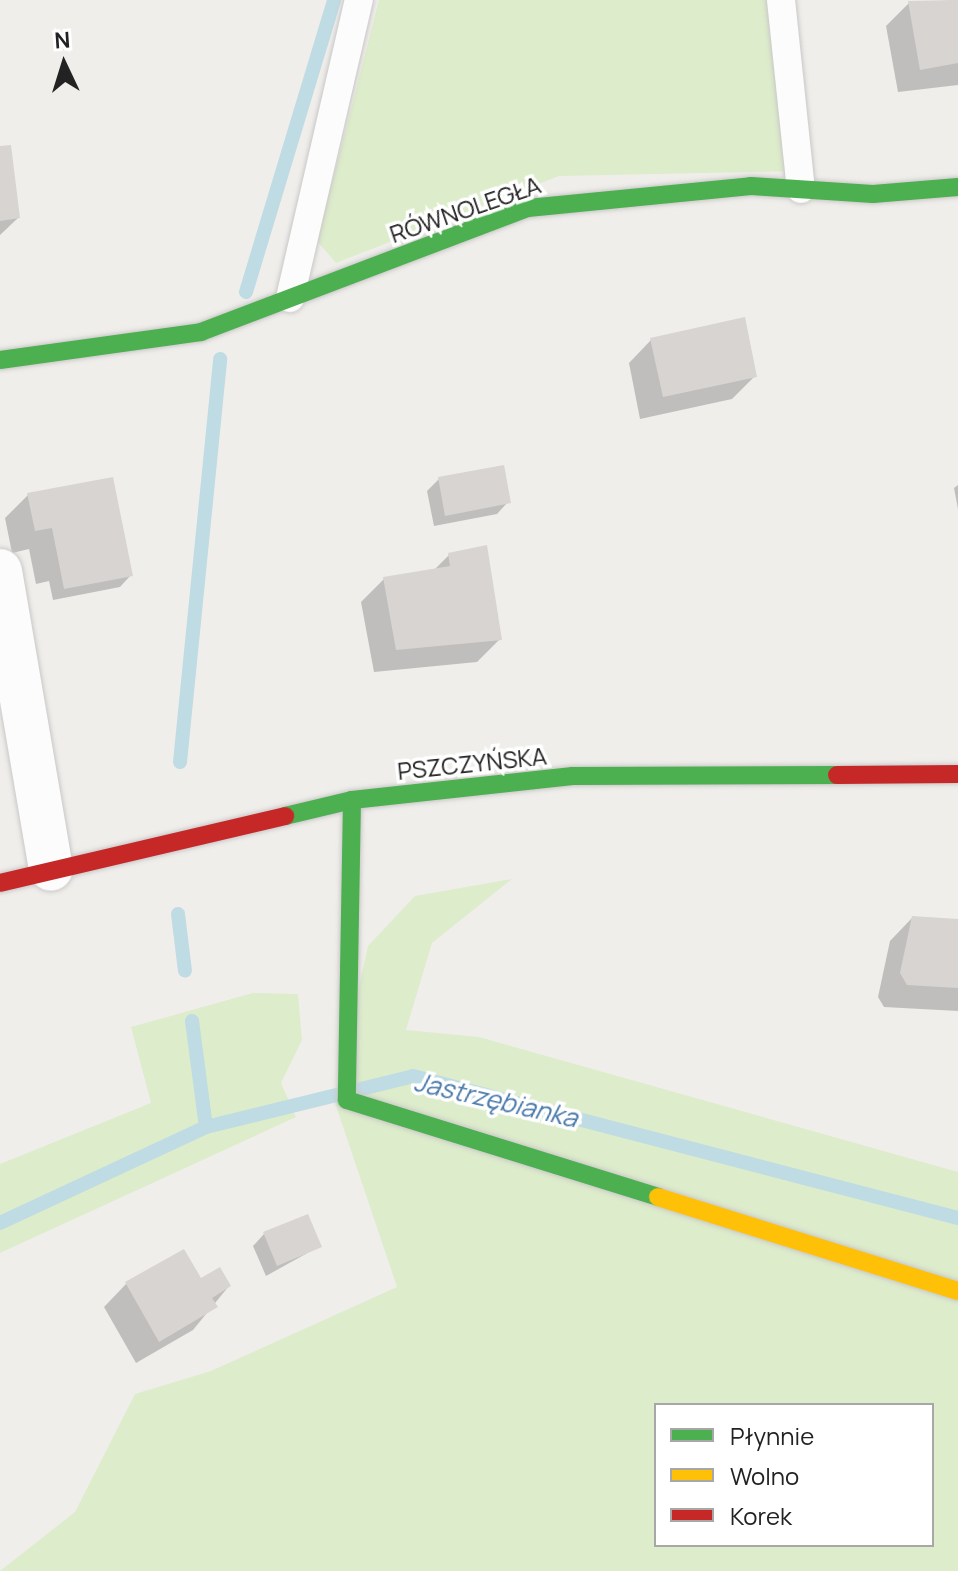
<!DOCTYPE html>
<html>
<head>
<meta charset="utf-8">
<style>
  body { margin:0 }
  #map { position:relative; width:958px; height:1571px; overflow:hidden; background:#f0eeeb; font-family:Manrope,sans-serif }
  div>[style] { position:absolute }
  .grass>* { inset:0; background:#ddeccb }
  .shadow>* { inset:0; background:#0003 }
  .stream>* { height:14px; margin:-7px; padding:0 7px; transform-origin:7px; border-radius:7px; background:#bfdbe3 }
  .building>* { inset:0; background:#d7d4d2 }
  .roads { filter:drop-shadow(0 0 2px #c9c8c7) drop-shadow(0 0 2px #c9c8c7) }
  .lane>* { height:28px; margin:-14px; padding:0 14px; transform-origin:14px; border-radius:14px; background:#fdfcfc }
  .street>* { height:44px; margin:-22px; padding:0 22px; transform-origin:22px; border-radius:22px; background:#fdfcfc }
  .fast>* { height:18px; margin:-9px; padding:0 9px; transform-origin:9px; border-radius:9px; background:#4caf50 }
  .slow>* { height:18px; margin:-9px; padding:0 9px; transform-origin:9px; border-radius:9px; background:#ffc107 }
  .jam>* { height:18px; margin:-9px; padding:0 9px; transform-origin:9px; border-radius:9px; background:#c62828 }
  span { translate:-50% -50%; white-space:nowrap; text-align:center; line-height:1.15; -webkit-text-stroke:7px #fff; paint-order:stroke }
  .street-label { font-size:24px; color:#222 }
  .water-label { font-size:26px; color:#4a7aab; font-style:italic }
  .legend { position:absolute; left:654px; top:1403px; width:280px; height:144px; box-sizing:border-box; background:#fff; border:2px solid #a7a7a7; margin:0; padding:10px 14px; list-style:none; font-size:24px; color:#222 }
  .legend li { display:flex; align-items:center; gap:16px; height:40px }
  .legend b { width:40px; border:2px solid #a7a7a7 }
  .north { position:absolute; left:24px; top:24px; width:80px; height:80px; -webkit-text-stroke:6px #fff; paint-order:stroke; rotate:356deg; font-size:22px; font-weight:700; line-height:32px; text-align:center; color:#222 }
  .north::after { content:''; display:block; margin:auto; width:28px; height:36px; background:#222; clip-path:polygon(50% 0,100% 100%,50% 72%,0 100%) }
</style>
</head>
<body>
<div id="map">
  <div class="grass">
    <i style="clip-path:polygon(379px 0,775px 0,798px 171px,559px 176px,336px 263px,317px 241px)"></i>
    <i style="clip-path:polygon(evenodd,512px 879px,432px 943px,406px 1030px,479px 1037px,958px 1172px,958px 1571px,0 1571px,75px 1512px,135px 1394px,211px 1371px,397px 1287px,334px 1100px,368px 946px,415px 896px,512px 879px,656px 1405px,932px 1405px,932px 1545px,656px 1545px,656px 1405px)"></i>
    <i style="clip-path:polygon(253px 993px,298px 994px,302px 1040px,281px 1083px,296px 1117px,0 1253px,0 1164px,151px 1103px,131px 1027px)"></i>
  </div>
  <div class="shadow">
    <i style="clip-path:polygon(958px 0,958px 85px,898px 92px,886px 26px,909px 3px)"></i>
    <i style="clip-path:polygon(0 148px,18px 218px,0 235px)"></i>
    <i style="clip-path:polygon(651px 340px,755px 376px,732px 399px,640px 419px,629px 363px)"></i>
    <i style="clip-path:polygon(439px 479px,508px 502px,497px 514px,434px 526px,427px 491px)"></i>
    <i style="clip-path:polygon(958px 485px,958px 509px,954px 488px)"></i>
    <i style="clip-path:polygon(28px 495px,131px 575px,120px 587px,53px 600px,49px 581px,36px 584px,29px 549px,12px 553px,5px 518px)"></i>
    <i style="clip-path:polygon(449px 555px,500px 639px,477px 662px,374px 672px,361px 602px,384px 579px,434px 570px)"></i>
    <i style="clip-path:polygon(912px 918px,958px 921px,958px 1011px,884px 1007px,878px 997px,890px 941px)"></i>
    <i style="clip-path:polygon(264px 1234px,320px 1246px,266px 1276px,253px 1246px)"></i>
    <i style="clip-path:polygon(200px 1280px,229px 1286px,193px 1330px,136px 1363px,104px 1307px,126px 1284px)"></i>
  </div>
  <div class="stream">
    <i style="left:246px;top:292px;width:305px;rotate:-73.2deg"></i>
    <i style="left:180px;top:762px;width:405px;rotate:-84.3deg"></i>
    <i style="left:178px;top:914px;width:57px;rotate:83deg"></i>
    <i style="left:192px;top:1021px;width:107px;rotate:82.5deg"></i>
    <i style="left:0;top:1223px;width:227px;rotate:-25deg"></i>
    <i style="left:206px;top:1127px;width:213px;rotate:-13.8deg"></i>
    <i style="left:413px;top:1076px;width:563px;rotate:14.6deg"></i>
  </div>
  <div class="building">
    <i style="clip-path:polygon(958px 0,958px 63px,920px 70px,908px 1px)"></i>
    <i style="clip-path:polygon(11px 145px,20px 218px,0 221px,0 146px)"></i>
    <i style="clip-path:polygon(745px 317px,757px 377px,663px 397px,650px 338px)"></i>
    <i style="clip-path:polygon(504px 465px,511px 503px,445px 516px,438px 477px)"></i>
    <i style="clip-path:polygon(113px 477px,133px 576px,64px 589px,52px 528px,35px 531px,27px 493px)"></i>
    <i style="clip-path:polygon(487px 545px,502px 640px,396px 650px,383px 577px,450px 566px,448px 553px)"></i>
    <i style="clip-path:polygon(912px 916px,958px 919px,958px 988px,907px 985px,900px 973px)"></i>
    <i style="clip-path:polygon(308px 1214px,322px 1247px,277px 1266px,263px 1232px)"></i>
    <i style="clip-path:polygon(184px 1249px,201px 1278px,220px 1267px,231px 1286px,212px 1298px,218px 1307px,159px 1342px,125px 1282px)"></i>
  </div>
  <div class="roads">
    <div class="lane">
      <i style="left:781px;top:0;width:190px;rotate:84deg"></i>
      <i style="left:290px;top:298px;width:306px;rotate:-77deg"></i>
    </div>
    <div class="street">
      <i style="left:0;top:571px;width:302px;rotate:80.3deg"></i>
    </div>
    <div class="fast">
      <i style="left:0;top:360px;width:203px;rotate:-7.9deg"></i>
      <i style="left:201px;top:332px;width:350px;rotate:-20.8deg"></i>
      <i style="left:528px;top:208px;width:224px;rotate:-5.6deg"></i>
      <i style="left:751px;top:186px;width:122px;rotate:3.8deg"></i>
      <i style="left:873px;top:194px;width:85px;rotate:-4.7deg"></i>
      <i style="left:352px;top:800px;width:300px;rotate:91deg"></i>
      <i style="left:347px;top:1100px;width:326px;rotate:17.3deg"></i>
      <i style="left:285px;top:816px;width:69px;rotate:-13.4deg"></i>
      <i style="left:352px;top:800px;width:222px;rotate:-6.2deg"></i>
      <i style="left:573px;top:776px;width:264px;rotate:-0.2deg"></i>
    </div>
    <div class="slow">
      <i style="left:658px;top:1197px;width:314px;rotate:17.4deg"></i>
    </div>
    <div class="jam">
      <i style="left:837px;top:775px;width:121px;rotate:-0.5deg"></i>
      <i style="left:0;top:883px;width:293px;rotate:-13.2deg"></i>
    </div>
  </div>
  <div class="street-label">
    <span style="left:465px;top:209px;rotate:-19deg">RÓWNOLEGŁA</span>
    <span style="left:472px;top:763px;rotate:-6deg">PSZCZYŃSKA</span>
  </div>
  <div class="water-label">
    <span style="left:496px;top:1100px;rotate:13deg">Jastrzębianka</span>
  </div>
  <ul class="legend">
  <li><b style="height:10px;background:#4caf50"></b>Płynnie</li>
  <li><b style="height:10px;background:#ffc107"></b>Wolno</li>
  <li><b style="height:10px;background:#c62828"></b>Korek</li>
  </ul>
  <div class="north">N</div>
</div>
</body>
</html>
